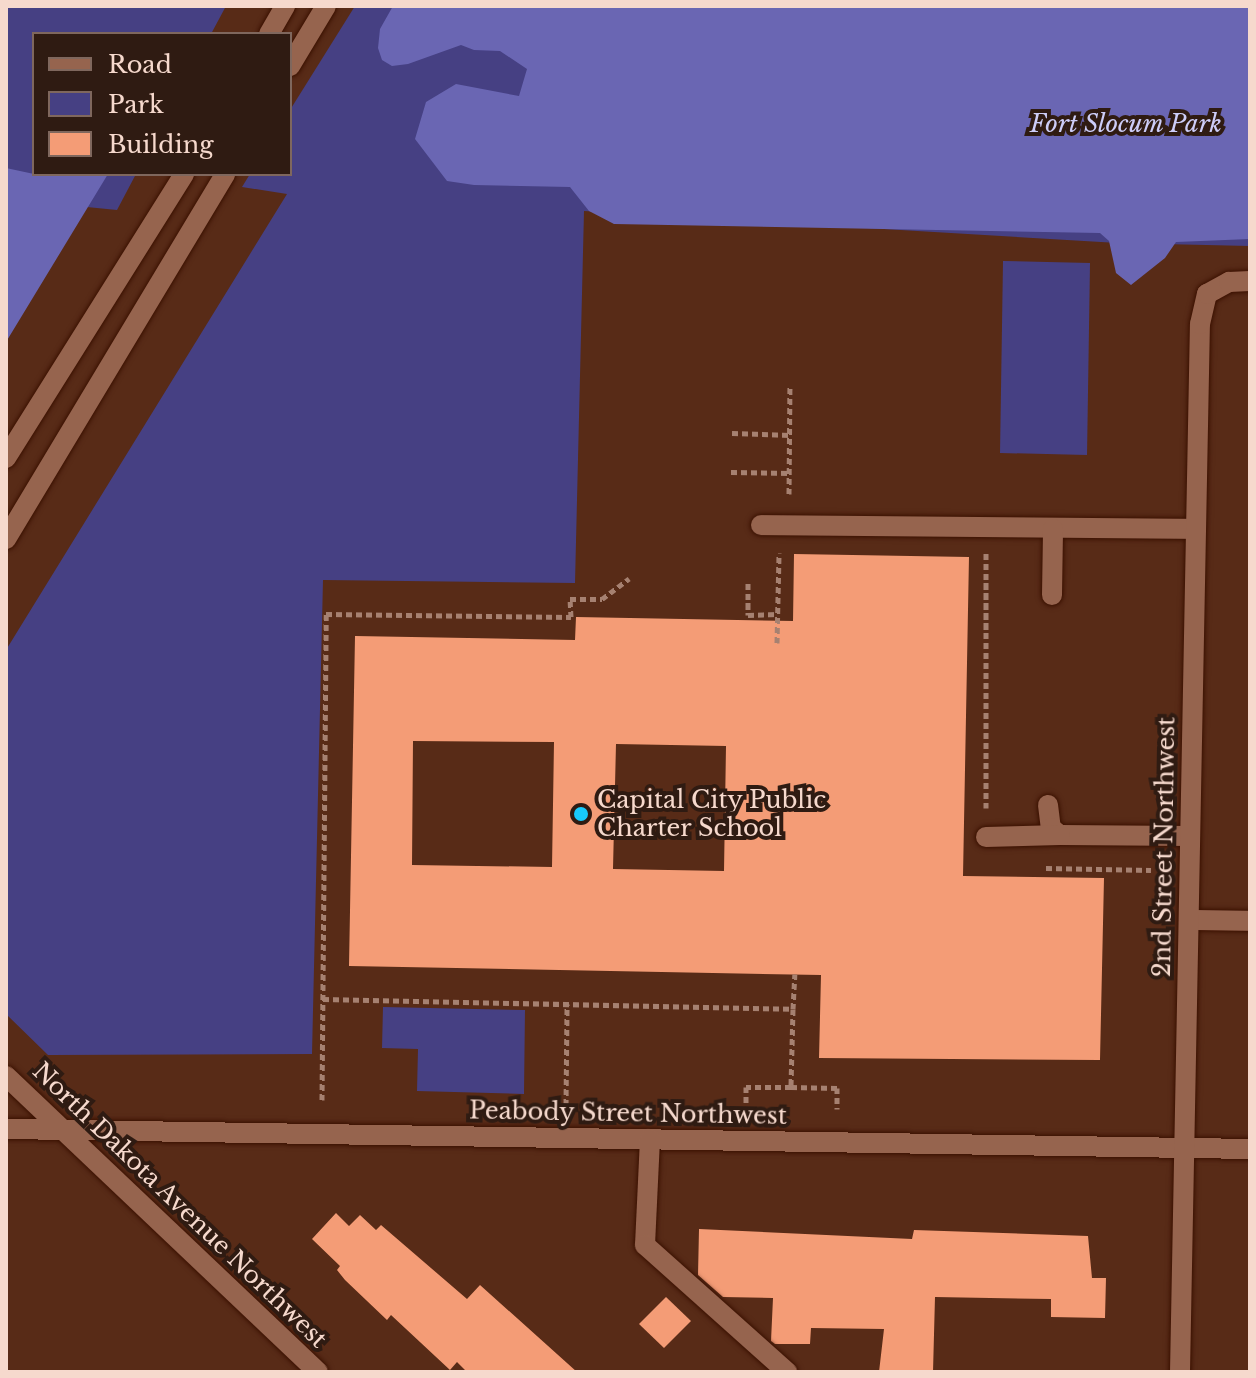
<!DOCTYPE html>
<html>
<head>
<meta charset="utf-8">
<style>
  body { margin:0 }
  #map { position:relative; width:1256px; height:1378px; overflow:hidden; background:#582b17; font-family:"Libre Baskerville",serif }
  div>[style] { position:absolute }
  .green>* { inset:0; background:#464083 }
  .forest>* { inset:0; background:#6a66b3 }
  .building>* { inset:0; background:#f49c76 }
  .path>* { height:5px; margin-top:-2.5px; transform-origin:0; background:repeating-linear-gradient(90deg,#a68171 0 6px,transparent 0 10px) }
  .roads { filter:drop-shadow(0 0 2px #3b1100) drop-shadow(0 0 2px #3b1100) }
  .minor>* { height:20px; margin:-10px; padding:0 10px; transform-origin:10px; border-radius:10px; background:#96644e }
  .dots>* { width:22px; height:22px; translate:-50% -50%; box-sizing:border-box; border:4px solid #2f1b12; border-radius:50% }
  span { translate:-50% -50%; white-space:nowrap; text-align:center; line-height:1.15; -webkit-text-stroke:8px #2f1b12; paint-order:stroke }
  .park-label { font-size:24px; color:#cdcdf8; font-style:italic }
  .poi-label { font-size:24px; color:#f6d9cd }
  .left { translate:0 -50%; text-align:left }
  .street-label { font-size:24px; color:#f6d9cd }
  .frame { position:absolute; inset:0; border:8px solid #f6d9cd; pointer-events:none }
  .legend { position:absolute; left:32px; top:32px; width:260px; height:144px; box-sizing:border-box; background:#2f1b12; border:2px solid #7f675d; margin:0; padding:10px 14px; list-style:none; font-size:24px; color:#f6d9cd }
  .legend li { display:flex; align-items:center; gap:16px; height:40px }
  .legend b { width:40px; border:2px solid #7f675d }
</style>
</head>
<body>
<div id="map">
  <div class="green">
    <i style="clip-path:polygon(6px 6px,226px 6px,211px 34px,34px 34px,34px 174px,136px 174px,117px 210px,6px 199px)"></i>
    <i style="clip-path:polygon(355px 6px,1250px 6px,1250px 246px,1118px 243px,584px 211px,575px 583px,323px 580px,312px 1054px,48px 1055px,6px 1014px,6px 650px,287px 194px,242px 187px,250px 174px,290px 174px,290px 110px)"></i>
    <i style="clip-path:polygon(1003px 261px,1090px 263px,1087px 455px,1000px 453px)"></i>
    <i style="clip-path:polygon(383px 1007px,525px 1010px,524px 1094px,417px 1091px,418px 1049px,382px 1048px)"></i>
  </div>
  <div class="forest">
    <i style="clip-path:polygon(393px 6px,1250px 6px,1250px 239px,1176px 242px,1165px 258px,1131px 285px,1116px 273px,1109px 241px,1100px 233px,614px 224px,589px 211px,570px 187px,474px 185px,447px 181px,415px 139px,426px 102px,456px 84px,519px 96px,527px 69px,500px 51px,474px 50px,461px 45px,408px 64px,392px 66px,382px 60px,378px 48px,380px 29px)"></i>
    <i style="clip-path:polygon(6px 168px,34px 174px,108px 174px,6px 342px)"></i>
  </div>
  <div class="building">
    <i style="clip-path:polygon(evenodd,794px 554px,969px 557px,963px 876px,1104px 878px,1100px 1060px,819px 1058px,821px 975px,349px 966px,355px 636px,575px 640px,576px 617px,793px 621px,794px 554px,413px 741px,554px 742px,552px 867px,412px 865px,413px 741px,794px 554px,616px 744px,726px 746px,724px 871px,613px 869px,616px 744px)"></i>
    <i style="clip-path:polygon(336px 1213px,349px 1226px,360px 1215px,376px 1230px,381px 1225px,467px 1299px,480px 1285px,577px 1372px,467px 1372px,457px 1362px,450px 1370px,391px 1315px,387px 1320px,345px 1280px,337px 1270px,340px 1266px,312px 1239px)"></i>
    <i style="clip-path:polygon(699px 1229px,912px 1239px,914px 1230px,1088px 1236px,1092px 1278px,1106px 1278px,1105px 1318px,1051px 1317px,1051px 1299px,935px 1297px,933px 1372px,879px 1372px,884px 1329px,811px 1328px,810px 1344px,775px 1344px,771px 1341px,773px 1298px,723px 1297px,698px 1275px)"></i>
    <i style="clip-path:polygon(666px 1297px,691px 1321px,664px 1348px,639px 1324px)"></i>
  </div>
  <div class="path">
    <i style="left:732px;top:433px;width:58px;rotate:2deg"></i>
    <i style="left:731px;top:472px;width:58px;rotate:1deg"></i>
    <i style="left:789px;top:494px;width:107px;rotate:-89.5deg"></i>
    <i style="left:986px;top:553px;width:255px;rotate:90deg"></i>
    <i style="left:748px;top:583px;width:32px;rotate:90deg"></i>
    <i style="left:748px;top:615px;width:30px;rotate:-2deg"></i>
    <i style="left:777px;top:643px;width:90px;rotate:-88.7deg"></i>
    <i style="left:1046px;top:868px;width:105px;rotate:1.1deg"></i>
    <i style="left:323px;top:999px;width:470px;rotate:1.2deg"></i>
    <i style="left:793px;top:1009px;width:78px;rotate:91.5deg"></i>
    <i style="left:791px;top:1087px;width:45px;rotate:180deg"></i>
    <i style="left:746px;top:1087px;width:21px;rotate:90deg"></i>
    <i style="left:793px;top:1009px;width:35px;rotate:-87deg"></i>
    <i style="left:791px;top:1087px;width:46px;rotate:1.2deg"></i>
    <i style="left:837px;top:1088px;width:21px;rotate:90deg"></i>
    <i style="left:322px;top:1100px;width:486px;rotate:-89.5deg"></i>
    <i style="left:326px;top:614px;width:245px;rotate:0.7deg"></i>
    <i style="left:571px;top:617px;width:18px;rotate:-93deg"></i>
    <i style="left:570px;top:599px;width:32px"></i>
    <i style="left:602px;top:599px;width:34px;rotate:-37deg"></i>
    <i style="left:566px;top:1105px;width:101px;rotate:-89.4deg"></i>
  </div>
  <div class="roads">
    <div class="minor">
      <i style="left:269px;top:34px;width:32px;rotate:-60deg"></i>
      <i style="left:290px;top:66px;width:70px;rotate:-59deg"></i>
      <i style="left:6px;top:458px;width:335px;rotate:-57.9deg"></i>
      <i style="left:761px;top:525px;width:435px;rotate:0.5deg"></i>
      <i style="left:6px;top:539px;width:426px;rotate:-59deg"></i>
      <i style="left:1052px;top:595px;width:66px;rotate:-89.1deg"></i>
      <i style="left:1048px;top:805px;width:23px;rotate:83deg"></i>
      <i style="left:1051px;top:828px;width:11px;rotate:38deg"></i>
      <i style="left:1060px;top:835px;width:130px;rotate:0.4deg"></i>
      <i style="left:986px;top:837px;width:74px;rotate:-1.5deg"></i>
      <i style="left:1189px;top:920px;width:61px;rotate:0.9deg"></i>
      <i style="left:6px;top:1076px;width:430px;rotate:43.5deg"></i>
      <i style="left:6px;top:1129px;width:1244px;rotate:0.92deg"></i>
      <i style="left:650px;top:1139px;width:106px;rotate:92.7deg"></i>
      <i style="left:645px;top:1245px;width:191px;rotate:41.8deg"></i>
      <i style="left:1180px;top:1372px;width:1048px;rotate:-88.91deg"></i>
      <i style="left:1200px;top:324px;width:31px;rotate:-77deg"></i>
      <i style="left:1207px;top:294px;width:25px;rotate:-29deg"></i>
      <i style="left:1229px;top:282px;width:21px;rotate:-3deg"></i>
    </div>
  </div>
  <div class="dots">
    <i style="left:581px;top:814px;background:#18cafb"></i>
  </div>
  <div class="park-label">
    <span style="left:1126px;top:124px">Fort Slocum Park</span>
  </div>
  <div class="poi-label">
    <span class="left" style="left:597px;top:814px">Capital City Public<br>Charter School</span>
  </div>
  <div class="street-label">
    <span style="left:1164px;top:847px;rotate:-89deg">2nd Street Northwest</span>
    <span style="left:628px;top:1113px;rotate:1deg">Peabody Street Northwest</span>
    <span style="left:180px;top:1205px;rotate:44deg">North Dakota Avenue Northwest</span>
  </div>
  <div class="frame"></div>
  <ul class="legend">
  <li><b style="height:10px;background:#96644e"></b>Road</li>
  <li><b style="height:22px;background:#464083"></b>Park</li>
  <li><b style="height:22px;background:#f49c76"></b>Building</li>
  </ul>
</div>
</body>
</html>
